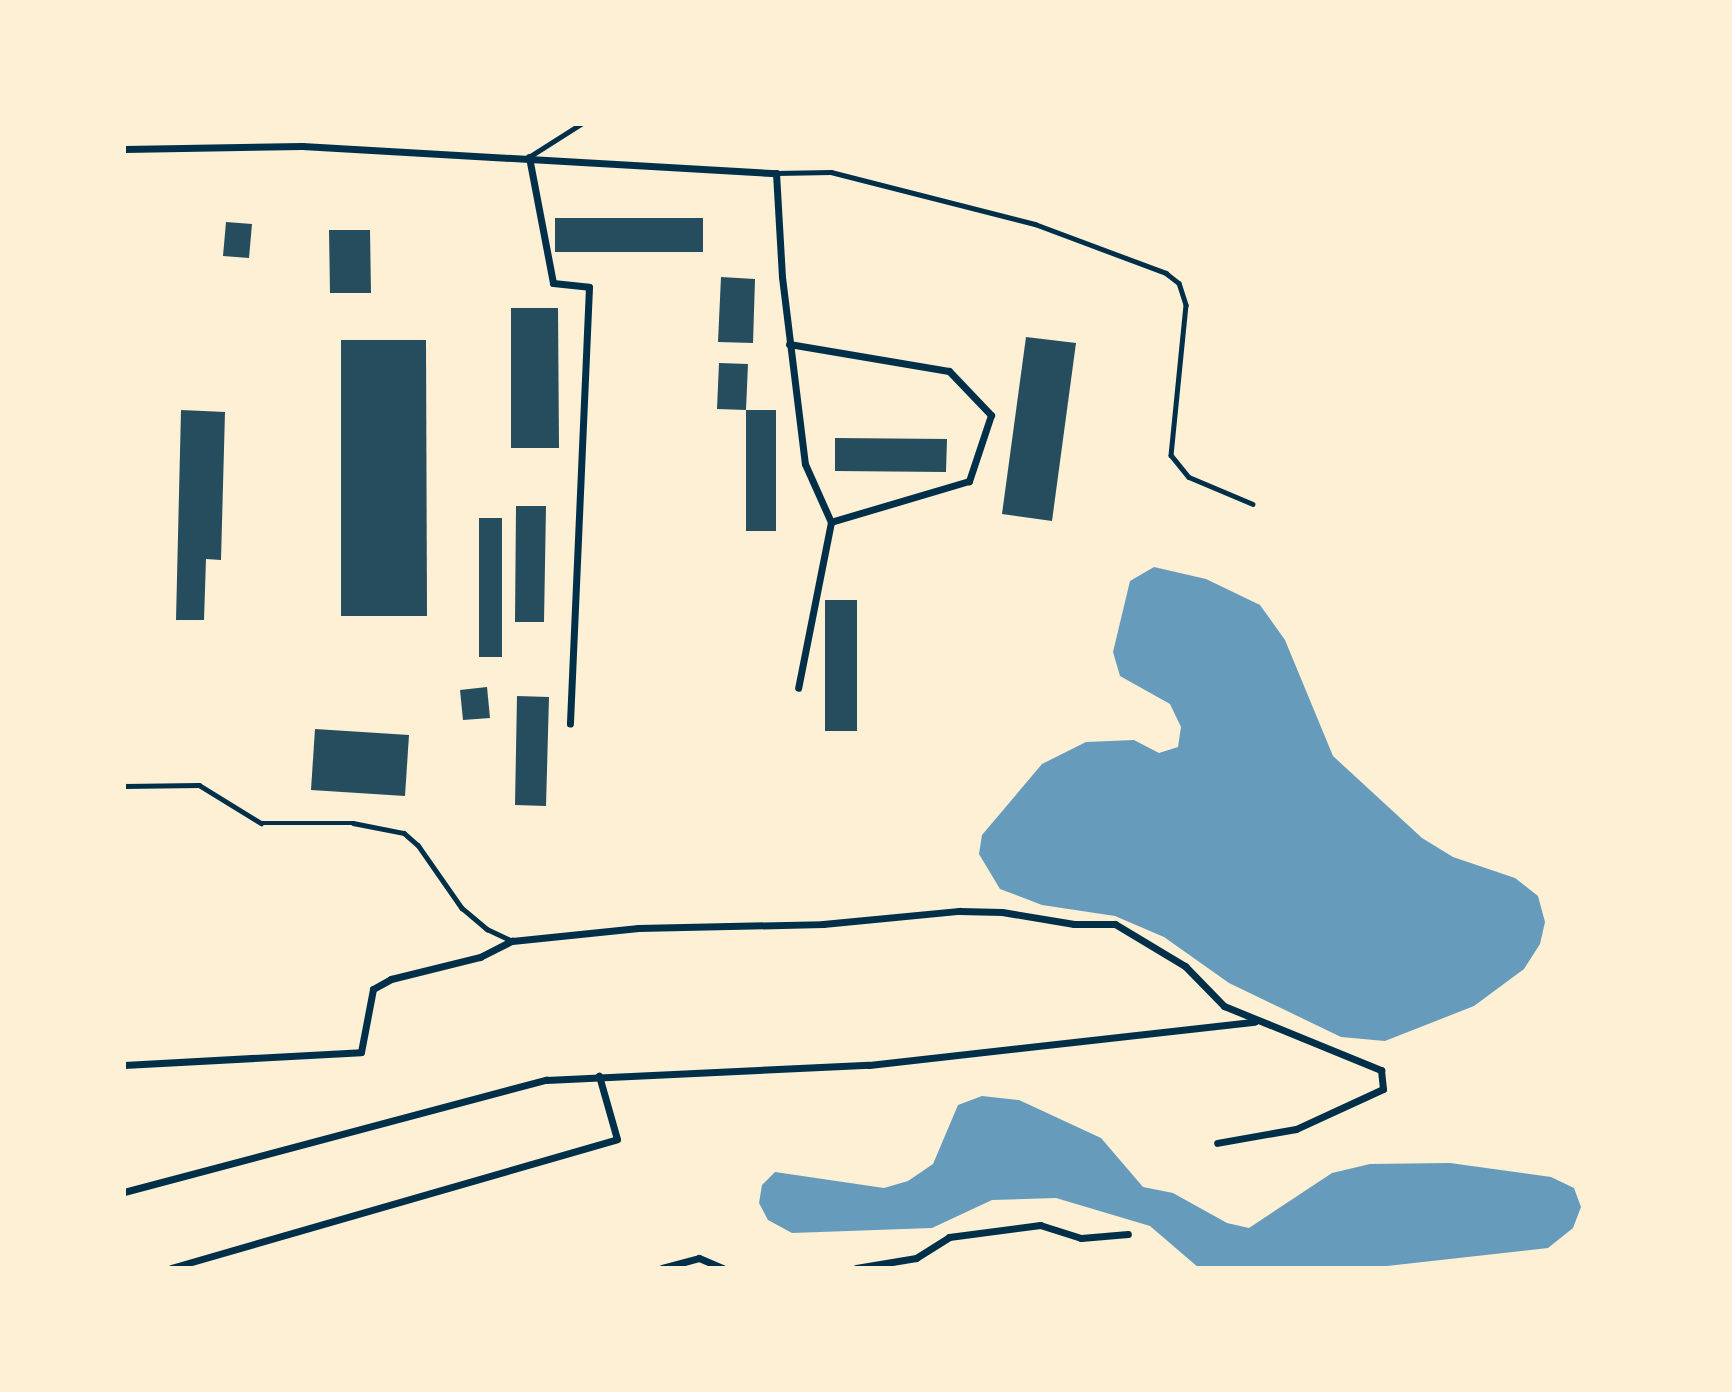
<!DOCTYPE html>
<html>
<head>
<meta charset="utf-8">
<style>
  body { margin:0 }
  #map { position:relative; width:1732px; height:1392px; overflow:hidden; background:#fdf0d5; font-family:Arial,sans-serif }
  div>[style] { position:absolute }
  .water>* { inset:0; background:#669bbc }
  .building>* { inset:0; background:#264d5e }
  .service>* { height:4.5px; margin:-2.25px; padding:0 2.25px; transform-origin:2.25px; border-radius:2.25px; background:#003049 }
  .minor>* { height:7px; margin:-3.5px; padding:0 3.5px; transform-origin:3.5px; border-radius:3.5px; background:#003049 }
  span { translate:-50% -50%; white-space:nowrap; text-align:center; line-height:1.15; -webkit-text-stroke:5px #fdf0d5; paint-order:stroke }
  .frame { position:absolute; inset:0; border:126px solid #fdf0d5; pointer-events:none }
</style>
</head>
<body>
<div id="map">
  <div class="water">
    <i style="clip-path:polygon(1154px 567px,1206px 579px,1260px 605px,1285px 640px,1333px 756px,1422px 838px,1453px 857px,1515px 878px,1538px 896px,1545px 922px,1540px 944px,1524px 969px,1474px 1006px,1385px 1041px,1341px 1037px,1229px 983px,1164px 937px,1115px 916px,1042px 905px,1000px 889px,979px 854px,982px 835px,1042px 764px,1086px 742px,1134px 740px,1159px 753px,1178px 747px,1181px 727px,1170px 704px,1120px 676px,1113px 652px,1130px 581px)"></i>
    <i style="clip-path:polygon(982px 1096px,1019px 1100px,1101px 1138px,1143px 1187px,1173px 1193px,1227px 1223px,1249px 1228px,1332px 1173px,1370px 1164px,1450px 1163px,1551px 1177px,1574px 1188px,1581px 1207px,1573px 1228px,1548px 1248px,1369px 1268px,1199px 1268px,1150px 1226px,1056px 1198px,992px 1200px,932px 1228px,792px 1233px,768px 1220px,759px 1203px,762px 1185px,775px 1172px,884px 1188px,908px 1181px,933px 1164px,958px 1105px)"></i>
  </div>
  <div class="building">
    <i style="clip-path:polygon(555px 218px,703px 218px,703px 252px,555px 252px)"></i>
    <i style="clip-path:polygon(226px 222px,252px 224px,249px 258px,223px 256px)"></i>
    <i style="clip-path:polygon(329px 230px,370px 230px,371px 293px,330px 293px)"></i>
    <i style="clip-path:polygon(721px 277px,755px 279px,753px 343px,718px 342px)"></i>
    <i style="clip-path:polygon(511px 308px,558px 308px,559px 448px,511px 448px)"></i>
    <i style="clip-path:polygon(1026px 337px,1076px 343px,1052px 521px,1002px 514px)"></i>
    <i style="clip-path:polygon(341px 340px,426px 340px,427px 616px,341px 616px)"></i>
    <i style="clip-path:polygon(719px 363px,748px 364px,746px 410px,717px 409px)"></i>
    <i style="clip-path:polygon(181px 410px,225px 412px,221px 560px,206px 559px,204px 620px,176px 620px)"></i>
    <i style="clip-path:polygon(746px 410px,776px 410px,776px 531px,746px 531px)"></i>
    <i style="clip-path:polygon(835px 438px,947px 439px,946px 472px,835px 471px)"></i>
    <i style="clip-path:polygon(516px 506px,546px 506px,544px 622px,515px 622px)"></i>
    <i style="clip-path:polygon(479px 518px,502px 518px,502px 657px,479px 657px)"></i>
    <i style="clip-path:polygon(825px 600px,857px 600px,857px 731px,825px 731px)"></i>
    <i style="clip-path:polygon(487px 687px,490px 718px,463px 720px,460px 690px)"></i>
    <i style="clip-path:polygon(517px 696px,549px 697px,546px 806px,515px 805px)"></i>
    <i style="clip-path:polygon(315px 729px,409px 735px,405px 796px,311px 790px)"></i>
  </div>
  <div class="service">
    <i style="left:529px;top:157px;width:62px;rotate:-32.4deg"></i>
    <i style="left:776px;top:173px;width:55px;rotate:-1deg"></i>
    <i style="left:831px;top:172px;width:211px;rotate:14.3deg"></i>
    <i style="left:1035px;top:224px;width:140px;rotate:20.5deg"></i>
    <i style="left:1166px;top:273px;width:16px;rotate:38deg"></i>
    <i style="left:1179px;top:283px;width:23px;rotate:72deg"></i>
    <i style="left:1186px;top:305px;width:151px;rotate:95.7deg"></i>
    <i style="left:1171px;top:455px;width:28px;rotate:51deg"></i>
    <i style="left:1189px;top:477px;width:69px;rotate:22.9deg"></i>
    <i style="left:124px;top:786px;width:75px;rotate:-0.8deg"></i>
    <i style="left:199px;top:785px;width:73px;rotate:31.5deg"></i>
    <i style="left:261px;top:823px;width:92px"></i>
    <i style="left:353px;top:823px;width:52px;rotate:11.1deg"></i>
    <i style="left:404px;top:833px;width:18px;rotate:41deg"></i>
    <i style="left:418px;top:845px;width:77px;rotate:55.1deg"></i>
    <i style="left:462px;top:908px;width:33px;rotate:40deg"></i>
    <i style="left:487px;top:929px;width:26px;rotate:25deg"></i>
  </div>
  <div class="minor">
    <i style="left:124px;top:149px;width:178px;rotate:-1deg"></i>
    <i style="left:302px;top:146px;width:475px;rotate:3.3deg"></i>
    <i style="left:776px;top:173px;width:104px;rotate:86.7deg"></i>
    <i style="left:782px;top:277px;width:188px;rotate:83deg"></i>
    <i style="left:805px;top:464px;width:64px;rotate:65.9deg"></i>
    <i style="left:831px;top:522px;width:169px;rotate:101.2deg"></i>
    <i style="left:529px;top:157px;width:128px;rotate:79.2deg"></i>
    <i style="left:553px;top:283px;width:36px;rotate:6deg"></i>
    <i style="left:589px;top:287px;width:437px;rotate:92.5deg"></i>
    <i style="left:789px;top:344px;width:162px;rotate:9.6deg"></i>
    <i style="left:949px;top:371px;width:61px;rotate:46.3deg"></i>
    <i style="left:991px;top:415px;width:70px;rotate:108.4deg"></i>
    <i style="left:969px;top:481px;width:144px;rotate:163.5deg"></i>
    <i style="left:124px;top:1065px;width:237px;rotate:-3.1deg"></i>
    <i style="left:361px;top:1052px;width:64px;rotate:-79.2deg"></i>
    <i style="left:373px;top:989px;width:21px;rotate:-29deg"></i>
    <i style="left:391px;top:979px;width:92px;rotate:-13.9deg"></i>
    <i style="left:480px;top:957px;width:36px;rotate:-27deg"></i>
    <i style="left:512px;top:941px;width:127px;rotate:-5.9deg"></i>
    <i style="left:638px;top:928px;width:185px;rotate:-1.2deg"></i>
    <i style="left:823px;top:924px;width:137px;rotate:-5.5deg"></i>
    <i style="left:959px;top:911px;width:43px;rotate:1.3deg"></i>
    <i style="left:1002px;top:912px;width:73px;rotate:9.5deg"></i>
    <i style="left:1074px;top:924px;width:41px"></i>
    <i style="left:1115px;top:924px;width:82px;rotate:31deg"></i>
    <i style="left:1185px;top:966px;width:56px;rotate:45.7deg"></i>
    <i style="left:1224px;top:1006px;width:170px;rotate:22.2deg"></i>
    <i style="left:1381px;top:1070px;width:19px;rotate:84deg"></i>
    <i style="left:1383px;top:1089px;width:96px;rotate:155.3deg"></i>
    <i style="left:1296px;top:1129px;width:80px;rotate:170deg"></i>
    <i style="left:124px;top:1192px;width:437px;rotate:-14.9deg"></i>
    <i style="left:546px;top:1080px;width:323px;rotate:-2.7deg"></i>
    <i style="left:869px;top:1065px;width:388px;rotate:-6.4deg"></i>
    <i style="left:171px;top:1268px;width:464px;rotate:-16.1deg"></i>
    <i style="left:617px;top:1139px;width:66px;rotate:-105.9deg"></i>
    <i style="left:662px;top:1268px;width:38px;rotate:-15deg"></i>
    <i style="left:699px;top:1258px;width:26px;rotate:23deg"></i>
    <i style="left:856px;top:1268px;width:61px;rotate:-9.5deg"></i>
    <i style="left:916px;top:1258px;width:39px;rotate:-32deg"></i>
    <i style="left:949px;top:1237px;width:92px;rotate:-7.5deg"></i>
    <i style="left:1040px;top:1225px;width:43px;rotate:17.6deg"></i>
    <i style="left:1081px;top:1238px;width:47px;rotate:-4.9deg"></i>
  </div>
  <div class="frame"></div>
</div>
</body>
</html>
